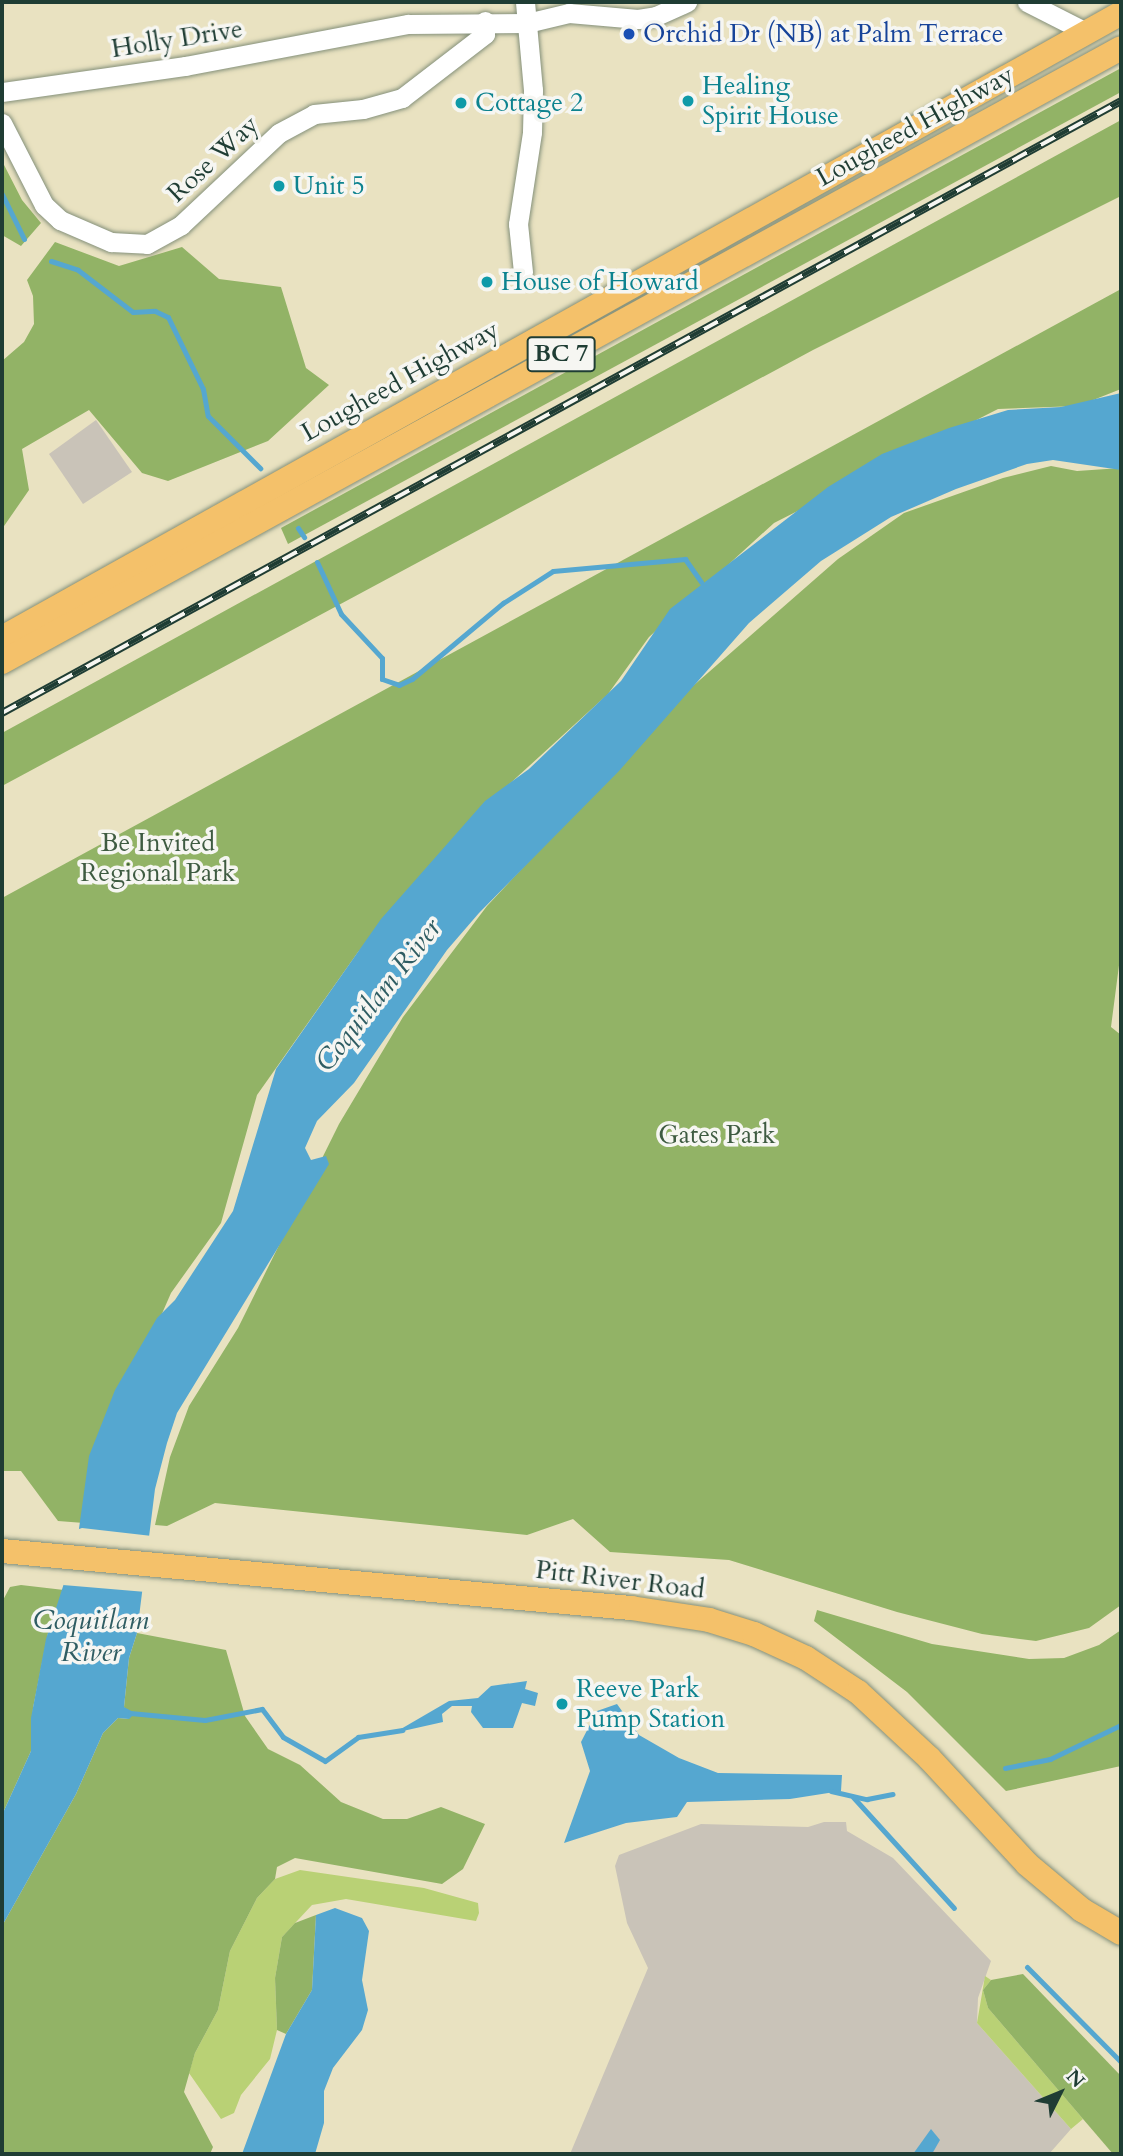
<!DOCTYPE html>
<html>
<head>
<meta charset="utf-8">
<style>
  body { margin:0 }
  #map { position:relative; width:1123px; height:2156px; overflow:hidden; background:#e9e2c1; font-family:Cardo,serif }
  div>[style] { position:absolute }
  .industrial>* { inset:0; background:#c9c3b8 }
  .green>* { inset:0; background:#b9d175 }
  .forest>* { inset:0; background:#92b366 }
  .water>* { inset:0; background:#55a7d0 }
  .pier>* { inset:0; background:#e9e2c1 }
  .stream>* { height:5px; margin:-2.5px; padding:0 2.5px; transform-origin:2.5px; border-radius:2.5px; background:#55a7d0 }
  .roads { filter:drop-shadow(0 0 2px #84907a) drop-shadow(0 0 2px #84907a) }
  .minor>* { height:19px; margin:-9.5px; padding:0 9.5px; transform-origin:9.5px; border-radius:9.5px; background:#fff }
  .major>* { height:24px; margin:-12px; padding:0 12px; transform-origin:12px; border-radius:12px; background:#f4c16a }
  .rail>* { height:8px; margin-top:-4px; transform-origin:0; background:repeating-linear-gradient(90deg,#f6f6f2 0 16px,#1f3d34 0 32px); box-sizing:border-box; border-block:2px solid #1f3d34 }
  .dots>* { width:19px; height:19px; translate:-50% -50%; box-sizing:border-box; border:4px solid #f6f6f2; border-radius:50% }
  span { translate:-50% -50%; white-space:nowrap; text-align:center; line-height:1.15; -webkit-text-stroke:7px #f6f6f2; paint-order:stroke }
  .shield-label span { padding:2px 5px; background:#f6f6f2; border:2px solid; border-radius:5px; -webkit-text-stroke-width:0 }
  .shield-label { font-size:24px; color:#1f3d34; font-weight:700 }
  .transit-label { font-size:26px; color:#164399 }
  .left { translate:0 -50%; text-align:left }
  .street-label { font-size:26px; color:#1f3d34 }
  .culture-label { font-size:26px; color:#0d838f }
  .park-label { font-size:26px; color:#3e5b41 }
  .water-label { font-size:28px; color:#2f5d63; font-style:italic }
  .frame { position:absolute; inset:0; border:4px solid #1f3d34; pointer-events:none }
  .north { position:absolute; left:1025px; top:2058px; width:70px; height:70px; -webkit-text-stroke:5px #f6f6f2; paint-order:stroke; rotate:47deg; font-size:19px; font-weight:700; line-height:28px; text-align:center; color:#1f3d34 }
  .north::after { content:''; display:block; margin:auto; width:24px; height:32px; background:#1f3d34; clip-path:polygon(50% 0,100% 100%,50% 72%,0 100%) }
</style>
</head>
<body>
<div id="map">
  <div class="industrial">
    <i style="clip-path:polygon(96px 420px,132px 472px,83px 504px,49px 454px)"></i>
    <i style="clip-path:polygon(824px 1822px,846px 1822px,847px 1831px,893px 1858px,991px 1961px,978px 1998px,977px 2023px,1071px 2129px,1049px 2154px,570px 2154px,648px 1968px,627px 1923px,615px 1866px,619px 1855px,701px 1824px,808px 1827px)"></i>
  </div>
  <div class="green">
    <i style="clip-path:polygon(300px 1870px,424px 1888px,478px 1903px,479px 1913px,476px 1921px,346px 1899px,312px 1905px,282px 1937px,275px 1978px,277px 2030px,270px 2059px,241px 2095px,234px 2113px,221px 2119px,189px 2073px,195px 2053px,218px 2010px,230px 1951px,257px 1898px,275px 1879px)"></i>
    <i style="clip-path:polygon(985px 1976px,991px 1980px,983px 1990px,988px 2008px,1083px 2119px,1071px 2129px,977px 2023px)"></i>
  </div>
  <div class="forest">
    <i style="clip-path:polygon(1121px 68px,1121px 92px,288px 544px,281px 528px)"></i>
    <i style="clip-path:polygon(1121px 120px,1121px 196px,813px 350px,2px 786px,2px 733px)"></i>
    <i style="clip-path:polygon(2px 161px,22px 200px,41px 223px,21px 246px,2px 235px)"></i>
    <i style="clip-path:polygon(55px 242px,119px 266px,182px 247px,219px 279px,281px 287px,306px 368px,329px 385px,268px 441px,168px 481px,142px 473px,89px 410px,22px 449px,29px 490px,2px 529px,2px 361px,24px 342px,34px 324px,33px 296px,27px 280px)"></i>
    <i style="clip-path:polygon(1121px 289px,1121px 389px,1078px 406px,998px 409px,774px 523px,649px 637px,608px 694px,482px 809px,358px 952px,257px 1095px,221px 1223px,171px 1293px,143px 1357px,84px 1523px,58px 1521px,21px 1471px,2px 1471px,2px 898px)"></i>
    <i style="clip-path:polygon(1051px 466px,1077px 471px,1121px 468px,1121px 950px,1111px 1027px,1121px 1035px,1121px 1605px,1089px 1628px,1036px 1641px,982px 1634px,897px 1612px,729px 1560px,610px 1552px,573px 1519px,527px 1535px,215px 1503px,167px 1526px,155px 1525px,170px 1457px,189px 1406px,238px 1328px,339px 1124px,403px 1017px,487px 906px,693px 686px,838px 559px,904px 513px,1003px 478px)"></i>
    <i style="clip-path:polygon(21px 1585px,64px 1590px,50px 1623px,33px 1708px,31px 1751px,2px 1815px,2px 1602px,10px 1587px)"></i>
    <i style="clip-path:polygon(817px 1610px,932px 1644px,1029px 1659px,1064px 1658px,1099px 1645px,1121px 1630px,1121px 1766px,1006px 1791px,907px 1692px,814px 1621px)"></i>
    <i style="clip-path:polygon(137px 1633px,226px 1650px,245px 1716px,268px 1749px,300px 1765px,341px 1802px,383px 1819px,407px 1819px,441px 1807px,485px 1824px,463px 1869px,442px 1884px,295px 1858px,277px 1867px,275px 1879px,257px 1898px,230px 1951px,218px 2010px,195px 2053px,184px 2092px,213px 2147px,210px 2154px,2px 2154px,2px 1926px,76px 1794px,103px 1733px,118px 1718px,129px 1719px,124px 1707px,129px 1658px)"></i>
    <i style="clip-path:polygon(316px 1915px,312px 1990px,286px 2034px,277px 2030px,275px 1978px,282px 1937px,295px 1923px)"></i>
    <i style="clip-path:polygon(1023px 1974px,1121px 2076px,1121px 2154px,1113px 2154px,988px 2008px,983px 1990px,991px 1980px)"></i>
  </div>
  <div class="water">
    <i style="clip-path:polygon(1121px 393px,1121px 470px,1053px 460px,1027px 464px,956px 489px,891px 517px,821px 561px,749px 623px,619px 771px,479px 913px,447px 950px,354px 1083px,317px 1121px,305px 1148px,311px 1160px,326px 1156px,329px 1164px,177px 1413px,167px 1443px,155px 1489px,137px 1633px,129px 1658px,124px 1707px,135px 1713px,129px 1719px,118px 1718px,103px 1733px,76px 1794px,2px 1926px,2px 1815px,31px 1751px,31px 1718px,46px 1639px,77px 1543px,89px 1456px,115px 1390px,157px 1318px,175px 1300px,233px 1211px,276px 1069px,381px 919px,485px 801px,529px 769px,621px 681px,670px 609px,828px 487px,882px 454px,949px 428px,1008px 410px,1061px 407px)"></i>
    <i style="clip-path:polygon(527px 1681px,525px 1689px,538px 1693px,535px 1706px,522px 1703px,513px 1728px,483px 1728px,471px 1712px,472px 1706px,452px 1706px,442px 1714px,443px 1722px,394px 1733px,449px 1701px,478px 1698px,491px 1686px)"></i>
    <i style="clip-path:polygon(617px 1704px,639px 1735px,679px 1758px,718px 1773px,842px 1775px,841px 1791px,790px 1799px,687px 1802px,677px 1817px,626px 1823px,564px 1843px,590px 1771px,581px 1742px,597px 1711px)"></i>
    <i style="clip-path:polygon(335px 1908px,362px 1918px,369px 1931px,362px 1980px,368px 2010px,362px 2030px,333px 2068px,324px 2091px,324px 2123px,315px 2154px,242px 2154px,286px 2034px,312px 1990px,316px 1915px)"></i>
    <i style="clip-path:polygon(931px 2129px,940px 2140px,932px 2154px,913px 2154px)"></i>
  </div>
  <div class="pier">
    <i style="clip-path:polygon(82px 1528px,152px 1536px,146px 1592px,63px 1585px,76px 1530px)"></i>
  </div>
  <div class="stream">
    <i style="left:2px;top:194px;width:50px;rotate:63.9deg"></i>
    <i style="left:51px;top:261px;width:28px;rotate:18deg"></i>
    <i style="left:78px;top:270px;width:69px;rotate:37.4deg"></i>
    <i style="left:133px;top:312px;width:22px;rotate:-3deg"></i>
    <i style="left:155px;top:311px;width:14px;rotate:25deg"></i>
    <i style="left:168px;top:317px;width:80px;rotate:64.1deg"></i>
    <i style="left:203px;top:389px;width:27px;rotate:80deg"></i>
    <i style="left:208px;top:416px;width:74px;rotate:45deg"></i>
    <i style="left:298px;top:528px;width:11px;rotate:56deg"></i>
    <i style="left:317px;top:562px;width:57px;rotate:65.2deg"></i>
    <i style="left:341px;top:614px;width:60px;rotate:47deg"></i>
    <i style="left:382px;top:658px;width:21px;rotate:90deg"></i>
    <i style="left:382px;top:679px;width:18px;rotate:19deg"></i>
    <i style="left:399px;top:685px;width:14px;rotate:-25deg"></i>
    <i style="left:412px;top:679px;width:119px;rotate:-39.9deg"></i>
    <i style="left:503px;top:603px;width:59px;rotate:-32.6deg"></i>
    <i style="left:553px;top:571px;width:133px;rotate:-5.2deg"></i>
    <i style="left:685px;top:559px;width:28px;rotate:55deg"></i>
    <i style="left:130px;top:1713px;width:75px;rotate:5.3deg"></i>
    <i style="left:205px;top:1720px;width:58px;rotate:-10.9deg"></i>
    <i style="left:262px;top:1709px;width:35px;rotate:53deg"></i>
    <i style="left:283px;top:1737px;width:48px;rotate:29.7deg"></i>
    <i style="left:325px;top:1761px;width:41px;rotate:-36deg"></i>
    <i style="left:358px;top:1737px;width:45px;rotate:-9deg"></i>
    <i style="left:1005px;top:1768px;width:46px;rotate:-11.3deg"></i>
    <i style="left:1050px;top:1759px;width:79px;rotate:-25.6deg"></i>
    <i style="left:831px;top:1791px;width:37px;rotate:13deg"></i>
    <i style="left:867px;top:1799px;width:26px;rotate:-11deg"></i>
    <i style="left:853px;top:1797px;width:150px;rotate:47.7deg"></i>
    <i style="left:1027px;top:1967px;width:134px;rotate:45.3deg"></i>
  </div>
  <div class="roads">
    <div class="minor">
      <i style="left:1027px;top:2px;width:66px;rotate:27deg"></i>
      <i style="left:2px;top:92px;width:185px;rotate:-8.1deg"></i>
      <i style="left:185px;top:66px;width:227px;rotate:-10.7deg"></i>
      <i style="left:408px;top:24px;width:119px;rotate:-0.5deg"></i>
      <i style="left:527px;top:23px;width:43px;rotate:-13.4deg"></i>
      <i style="left:569px;top:13px;width:69px;rotate:5deg"></i>
      <i style="left:638px;top:19px;width:18px;rotate:-9deg"></i>
      <i style="left:656px;top:16px;width:34px;rotate:-24deg"></i>
      <i style="left:2px;top:123px;width:92px;rotate:62.9deg"></i>
      <i style="left:44px;top:205px;width:22px;rotate:43deg"></i>
      <i style="left:60px;top:220px;width:56px;rotate:23.3deg"></i>
      <i style="left:111px;top:242px;width:36px;rotate:3deg"></i>
      <i style="left:147px;top:244px;width:39px;rotate:-29deg"></i>
      <i style="left:181px;top:225px;width:134px;rotate:-43.2deg"></i>
      <i style="left:279px;top:133px;width:40px;rotate:-28deg"></i>
      <i style="left:314px;top:114px;width:49px;rotate:-5.8deg"></i>
      <i style="left:363px;top:109px;width:41px;rotate:-15.8deg"></i>
      <i style="left:402px;top:98px;width:105px;rotate:-37.6deg"></i>
      <i style="left:485px;top:34px;width:13px;rotate:-90deg"></i>
      <i style="left:523px;top:272px;width:48px;rotate:-95.9deg"></i>
      <i style="left:518px;top:224px;width:93px;rotate:-81.3deg"></i>
      <i style="left:532px;top:132px;width:42px;rotate:-88.6deg"></i>
      <i style="left:533px;top:90px;width:88px;rotate:-95.2deg"></i>
    </div>
    <div class="major">
      <i style="left:2px;top:638px;width:1282px;rotate:-29.18deg"></i>
      <i style="left:2px;top:662px;width:1276px;rotate:-28.75deg"></i>
      <i style="left:2px;top:1551px;width:632px;rotate:5.18deg"></i>
      <i style="left:631px;top:1608px;width:79px;rotate:8.7deg"></i>
      <i style="left:709px;top:1620px;width:47px;rotate:17.3deg"></i>
      <i style="left:754px;top:1634px;width:57px;rotate:24.8deg"></i>
      <i style="left:806px;top:1658px;width:62px;rotate:33.2deg"></i>
      <i style="left:858px;top:1692px;width:97px;rotate:42.9deg"></i>
      <i style="left:929px;top:1758px;width:144px;rotate:47.2deg"></i>
      <i style="left:1027px;top:1864px;width:72px;rotate:39.9deg"></i>
      <i style="left:1082px;top:1910px;width:45px;rotate:30.5deg"></i>
    </div>
  </div>
  <div class="rail">
    <i style="left:2px;top:713px;width:1275px;rotate:-28.67deg"></i>
  </div>
  <div class="dots">
    <i style="left:629px;top:34px;background:#1a4fb4"></i>
    <i style="left:688px;top:101px;background:#0f9aa8"></i>
    <i style="left:461px;top:103px;background:#0f9aa8"></i>
    <i style="left:279px;top:186px;background:#0f9aa8"></i>
    <i style="left:487px;top:282px;background:#0f9aa8"></i>
    <i style="left:562px;top:1704px;background:#0f9aa8"></i>
  </div>
  <div class="shield-label">
    <span style="left:561px;top:354px">BC 7</span>
  </div>
  <div class="transit-label">
    <span class="left" style="left:643px;top:34px">Orchid Dr (NB) at Palm Terrace</span>
  </div>
  <div class="street-label">
    <span style="left:177px;top:39px;rotate:-9deg">Holly Drive</span>
    <span style="left:915px;top:126px;rotate:-29deg">Lougheed Highway</span>
    <span style="left:213px;top:159px;rotate:-43deg">Rose Way</span>
    <span style="left:400px;top:381px;rotate:-29deg">Lougheed Highway</span>
    <span style="left:620px;top:1580px;rotate:7deg">Pitt River Road</span>
  </div>
  <div class="culture-label">
    <span class="left" style="left:702px;top:101px">Healing<br>Spirit House</span>
    <span class="left" style="left:475px;top:103px">Cottage 2</span>
    <span class="left" style="left:293px;top:186px">Unit 5</span>
    <span class="left" style="left:501px;top:282px">House of Howard</span>
    <span class="left" style="left:576px;top:1704px">Reeve Park<br>Pump Station</span>
  </div>
  <div class="park-label">
    <span style="left:158px;top:858px">Be Invited<br>Regional Park</span>
    <span style="left:717px;top:1135px">Gates Park</span>
  </div>
  <div class="water-label">
    <span style="left:378px;top:995px;rotate:-52deg">Coquitlam River</span>
    <span style="left:91px;top:1636px">Coquitlam<br>River</span>
  </div>
  <div class="frame"></div>
  <div class="north">N</div>
</div>
</body>
</html>
